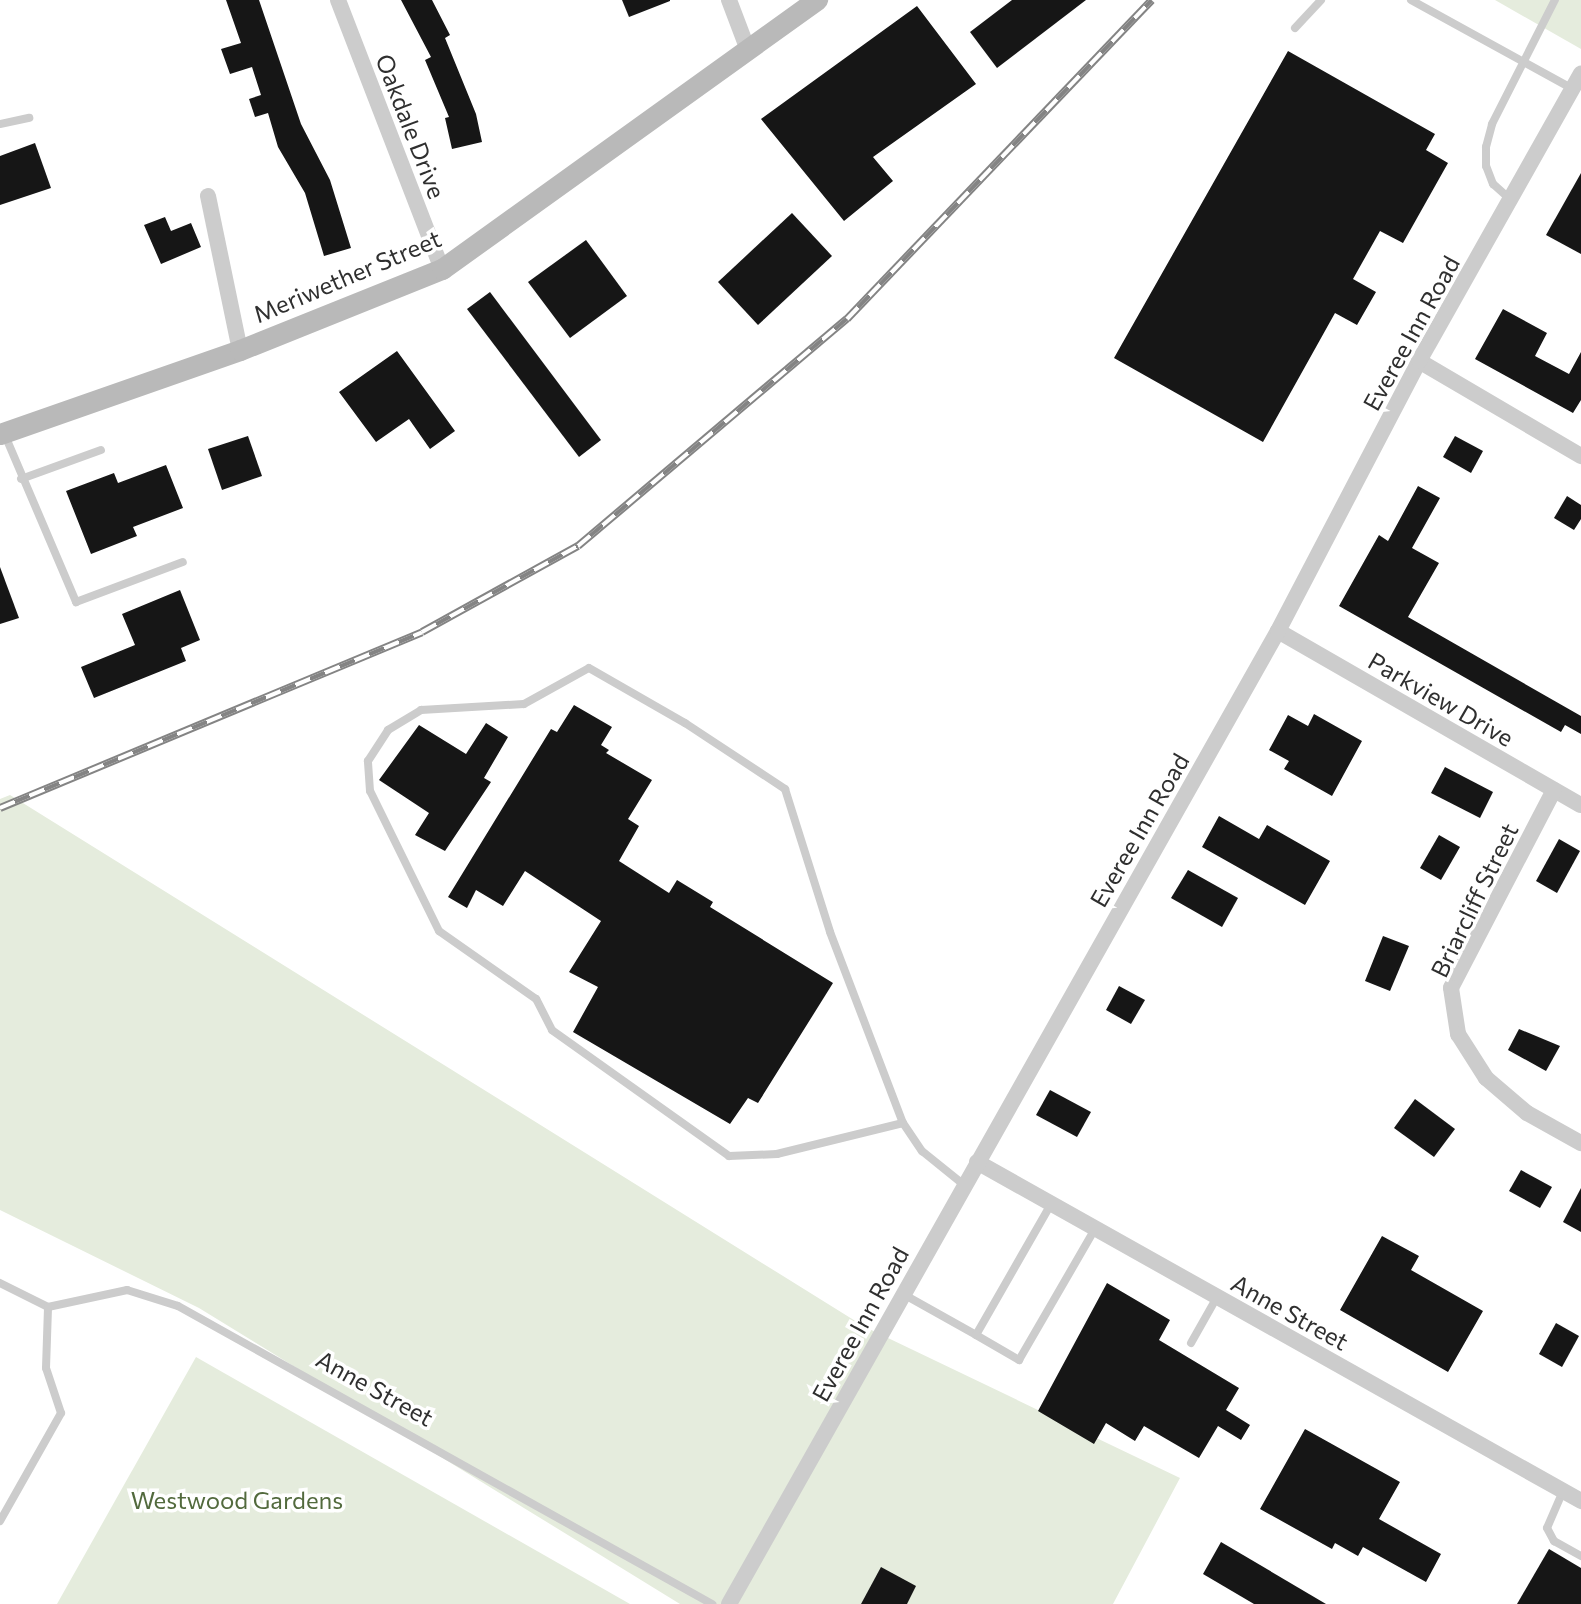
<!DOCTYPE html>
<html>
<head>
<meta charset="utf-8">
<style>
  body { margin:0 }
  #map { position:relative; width:1581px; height:1604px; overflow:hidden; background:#fff; font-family:Commissioner,sans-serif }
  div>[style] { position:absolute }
  .green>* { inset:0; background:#e5ecdd }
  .building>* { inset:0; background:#161616 }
  .lane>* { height:8px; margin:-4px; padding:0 4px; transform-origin:4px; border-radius:4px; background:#ccc }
  .street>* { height:16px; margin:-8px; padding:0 8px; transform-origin:8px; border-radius:8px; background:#ccc }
  .secondary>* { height:21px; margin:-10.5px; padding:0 10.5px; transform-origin:10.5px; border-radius:10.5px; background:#b9b9b9 }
  .rail>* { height:8px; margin-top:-4px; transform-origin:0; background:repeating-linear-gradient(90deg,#fff 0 16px,#848484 0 32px); box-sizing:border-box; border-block:2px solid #848484 }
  span { translate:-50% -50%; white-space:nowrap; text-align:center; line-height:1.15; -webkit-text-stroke:7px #fff; paint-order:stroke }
  .street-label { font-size:24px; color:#2f2f2f }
  .park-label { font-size:24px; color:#526a3d }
</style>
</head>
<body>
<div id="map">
  <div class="green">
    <i style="clip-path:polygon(1495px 0,1581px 0,1581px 49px)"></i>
    <i style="clip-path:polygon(10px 795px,865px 1327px,1180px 1478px,1113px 1604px,680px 1604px,199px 1308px,0 1210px,0 799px)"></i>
    <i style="clip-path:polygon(196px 1357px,630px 1604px,57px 1604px)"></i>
  </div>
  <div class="building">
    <i style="clip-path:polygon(226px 0,259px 0,301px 124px,330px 180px,351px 248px,324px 256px,305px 193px,278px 147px,268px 113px,255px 117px,249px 99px,261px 95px,252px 67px,230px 74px,221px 49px,241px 43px)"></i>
    <i style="clip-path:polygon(401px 0,432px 0,450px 35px,445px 38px,476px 114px,482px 142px,452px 149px,445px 118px,449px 117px,425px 60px,431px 57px)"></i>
    <i style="clip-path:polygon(622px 0,670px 0,670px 1px,629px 17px)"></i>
    <i style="clip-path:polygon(1012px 0,1086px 0,997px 68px,970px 32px)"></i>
    <i style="clip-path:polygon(917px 6px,976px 84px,873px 157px,893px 181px,844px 221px,761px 119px)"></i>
    <i style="clip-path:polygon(1288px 51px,1435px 134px,1426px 150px,1448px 163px,1403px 243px,1380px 231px,1353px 279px,1376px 292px,1357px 325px,1335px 313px,1263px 442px,1114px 358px)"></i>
    <i style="clip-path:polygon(35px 143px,51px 188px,0 205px,0 156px)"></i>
    <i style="clip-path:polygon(1581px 173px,1581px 254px,1546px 235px)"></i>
    <i style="clip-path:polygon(792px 213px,832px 256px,758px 325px,718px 282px)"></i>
    <i style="clip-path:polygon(165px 217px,171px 231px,191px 223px,201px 247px,161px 264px,144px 225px)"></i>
    <i style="clip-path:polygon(586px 240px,627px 296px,570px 338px,528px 282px)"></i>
    <i style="clip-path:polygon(490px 292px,601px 440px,579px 457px,467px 309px)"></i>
    <i style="clip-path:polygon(1503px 309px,1547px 333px,1535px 356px,1569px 374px,1581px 352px,1581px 400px,1573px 413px,1475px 359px)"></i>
    <i style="clip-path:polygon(397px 351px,455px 431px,430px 449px,409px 419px,376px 442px,339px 392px)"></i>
    <i style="clip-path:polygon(248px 436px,262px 476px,222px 490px,208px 449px)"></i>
    <i style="clip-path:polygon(1455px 436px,1483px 451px,1471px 473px,1443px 457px)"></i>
    <i style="clip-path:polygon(166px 465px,183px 508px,133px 527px,137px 536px,91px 554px,66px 491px,114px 473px,118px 483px)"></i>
    <i style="clip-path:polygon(1418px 486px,1440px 498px,1412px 548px,1439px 563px,1408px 617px,1581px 716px,1581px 734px,1565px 725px,1561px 732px,1339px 606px,1379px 535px,1388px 541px)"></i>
    <i style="clip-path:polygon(1567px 496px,1581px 505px,1581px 519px,1574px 530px,1554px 518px)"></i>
    <i style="clip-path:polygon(0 567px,19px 618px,0 624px)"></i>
    <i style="clip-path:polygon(180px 590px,200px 640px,181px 648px,186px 661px,94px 698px,81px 667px,135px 645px,122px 614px)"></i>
    <i style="clip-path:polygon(574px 705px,612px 727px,601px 745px,609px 750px,606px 753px,652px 780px,628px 819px,639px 826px,619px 861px,669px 893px,677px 880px,713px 902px,710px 907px,833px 983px,758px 1103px,748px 1098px,730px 1124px,573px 1032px,598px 987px,569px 972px,601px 921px,525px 871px,503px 906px,476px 890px,467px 908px,448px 897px,551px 729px,557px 732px)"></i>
    <i style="clip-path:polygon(1314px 714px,1362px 741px,1332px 796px,1284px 769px,1289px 761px,1269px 750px,1288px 715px,1308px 726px)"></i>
    <i style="clip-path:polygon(486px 723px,508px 737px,484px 778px,491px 782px,445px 851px,415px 835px,429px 813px,379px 780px,419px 725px,466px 754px)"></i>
    <i style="clip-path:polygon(1445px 767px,1493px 792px,1480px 818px,1431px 793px)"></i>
    <i style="clip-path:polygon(1219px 816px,1259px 839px,1267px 825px,1330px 861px,1305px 905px,1202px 847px)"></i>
    <i style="clip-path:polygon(1439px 835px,1460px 847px,1441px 880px,1420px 868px)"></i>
    <i style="clip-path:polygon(1559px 839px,1580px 851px,1557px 893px,1536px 881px)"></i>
    <i style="clip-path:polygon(1188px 870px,1238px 898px,1222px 927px,1171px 898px)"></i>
    <i style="clip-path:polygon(1383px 936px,1409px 946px,1390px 991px,1365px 981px)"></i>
    <i style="clip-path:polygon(1119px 986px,1145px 1000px,1131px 1024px,1106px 1010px)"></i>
    <i style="clip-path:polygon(1519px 1029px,1560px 1046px,1546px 1071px,1508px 1050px)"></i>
    <i style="clip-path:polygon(1050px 1090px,1091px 1112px,1077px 1137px,1036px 1115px)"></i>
    <i style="clip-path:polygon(1415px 1099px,1455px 1129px,1434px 1157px,1394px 1128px)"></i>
    <i style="clip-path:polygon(1521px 1170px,1552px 1187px,1540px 1208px,1509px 1191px)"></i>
    <i style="clip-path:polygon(1581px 1188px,1581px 1232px,1563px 1222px)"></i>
    <i style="clip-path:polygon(1382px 1236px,1419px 1256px,1411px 1270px,1483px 1311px,1448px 1372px,1340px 1310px)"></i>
    <i style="clip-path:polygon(1107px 1283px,1170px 1320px,1159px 1340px,1239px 1388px,1226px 1410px,1250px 1425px,1241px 1440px,1218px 1426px,1199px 1458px,1144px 1426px,1135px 1441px,1106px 1423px,1094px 1444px,1038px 1411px)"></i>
    <i style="clip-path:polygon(1556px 1323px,1579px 1336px,1562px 1367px,1539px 1354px)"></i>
    <i style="clip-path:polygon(1305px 1429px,1400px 1482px,1379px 1519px,1441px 1554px,1426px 1582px,1363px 1547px,1358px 1556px,1335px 1543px,1332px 1549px,1260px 1509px)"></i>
    <i style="clip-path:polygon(1221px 1542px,1326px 1604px,1254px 1604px,1203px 1574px)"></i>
    <i style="clip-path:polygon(1549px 1549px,1581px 1568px,1581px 1604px,1517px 1604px)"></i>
    <i style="clip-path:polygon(881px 1567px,916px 1586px,907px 1604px,861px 1604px)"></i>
  </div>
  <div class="lane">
    <i style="left:1411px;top:0;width:185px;rotate:28.8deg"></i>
    <i style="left:1295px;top:28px;width:38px;rotate:-47deg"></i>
    <i style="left:0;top:124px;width:30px;rotate:-12deg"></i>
    <i style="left:1511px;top:200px;width:24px;rotate:-138deg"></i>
    <i style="left:1493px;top:184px;width:19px;rotate:-111deg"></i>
    <i style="left:1486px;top:166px;width:19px;rotate:-90deg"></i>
    <i style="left:1486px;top:147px;width:24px;rotate:-75deg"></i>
    <i style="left:1492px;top:124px;width:139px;rotate:-63.1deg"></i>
    <i style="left:4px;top:433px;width:184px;rotate:66.9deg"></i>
    <i style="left:76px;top:602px;width:114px;rotate:-20.5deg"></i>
    <i style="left:21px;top:479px;width:85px;rotate:-19.9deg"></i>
    <i style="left:903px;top:1123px;width:130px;rotate:166.2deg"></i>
    <i style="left:777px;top:1154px;width:48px;rotate:177.6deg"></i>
    <i style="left:729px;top:1156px;width:217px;rotate:-144.6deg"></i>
    <i style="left:552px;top:1030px;width:35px;rotate:-117deg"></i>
    <i style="left:536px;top:999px;width:118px;rotate:-145deg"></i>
    <i style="left:439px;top:931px;width:156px;rotate:-116.2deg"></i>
    <i style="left:370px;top:791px;width:30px;rotate:-94deg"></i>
    <i style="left:368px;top:761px;width:37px;rotate:-57deg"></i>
    <i style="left:388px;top:730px;width:39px;rotate:-31deg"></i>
    <i style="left:421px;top:710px;width:103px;rotate:-3.3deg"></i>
    <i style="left:524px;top:704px;width:74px;rotate:-29deg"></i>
    <i style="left:589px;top:668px;width:111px;rotate:29.8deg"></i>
    <i style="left:685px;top:723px;width:120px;rotate:33.4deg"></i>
    <i style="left:785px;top:789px;width:150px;rotate:72.5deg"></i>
    <i style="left:830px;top:932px;width:204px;rotate:69.1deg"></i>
    <i style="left:903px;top:1123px;width:34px;rotate:56deg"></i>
    <i style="left:922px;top:1151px;width:54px;rotate:39deg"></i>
    <i style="left:0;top:1283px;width:54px;rotate:26.6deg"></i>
    <i style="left:48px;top:1307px;width:81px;rotate:-12.1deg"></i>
    <i style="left:127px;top:1290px;width:53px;rotate:17.4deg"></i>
    <i style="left:178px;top:1306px;width:612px;rotate:29.16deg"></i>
    <i style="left:903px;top:1294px;width:84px;rotate:29.3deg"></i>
    <i style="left:976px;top:1335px;width:151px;rotate:-60.2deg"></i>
    <i style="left:976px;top:1335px;width:50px;rotate:30.2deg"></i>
    <i style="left:1019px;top:1360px;width:151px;rotate:-59.9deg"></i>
    <i style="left:1191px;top:1343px;width:53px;rotate:-60.5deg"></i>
    <i style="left:1563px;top:1491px;width:40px;rotate:113.4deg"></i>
    <i style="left:1547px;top:1528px;width:15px;rotate:62deg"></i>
    <i style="left:1554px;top:1541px;width:31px;rotate:29deg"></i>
    <i style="left:0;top:1521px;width:124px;rotate:-60.5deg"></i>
    <i style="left:61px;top:1413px;width:47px;rotate:-108.4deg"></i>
    <i style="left:46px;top:1368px;width:61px;rotate:-88.1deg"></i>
  </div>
  <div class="street">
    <i style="left:338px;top:0;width:288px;rotate:68.9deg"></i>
    <i style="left:729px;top:0;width:53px;rotate:69.2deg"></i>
    <i style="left:208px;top:196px;width:157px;rotate:78.3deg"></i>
    <i style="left:1419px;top:361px;width:188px;rotate:30.4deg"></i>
    <i style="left:1278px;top:631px;width:349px;rotate:29.9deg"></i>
    <i style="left:1554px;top:790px;width:223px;rotate:117.5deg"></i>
    <i style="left:1451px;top:988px;width:47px;rotate:81.3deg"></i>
    <i style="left:1458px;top:1034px;width:52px;rotate:57.5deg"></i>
    <i style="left:1486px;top:1078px;width:54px;rotate:40.5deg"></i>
    <i style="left:1527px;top:1113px;width:62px;rotate:29.1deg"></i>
    <i style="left:977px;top:1162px;width:693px;rotate:29.3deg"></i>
    <i style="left:729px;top:1604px;width:1117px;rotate:-60.57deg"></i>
    <i style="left:1278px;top:631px;width:305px;rotate:-62.4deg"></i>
    <i style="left:1419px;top:361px;width:330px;rotate:-60.6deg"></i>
  </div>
  <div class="secondary">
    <i style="left:0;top:434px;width:254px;rotate:-19.3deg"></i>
    <i style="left:240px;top:350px;width:218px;rotate:-21.9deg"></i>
    <i style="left:442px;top:269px;width:462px;rotate:-35.7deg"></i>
  </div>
  <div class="rail">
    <i style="left:0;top:808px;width:457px;rotate:-22.6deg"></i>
    <i style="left:422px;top:632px;width:178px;rotate:-28.9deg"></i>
    <i style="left:578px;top:546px;width:352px;rotate:-40.2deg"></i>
    <i style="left:847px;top:319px;width:441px;rotate:-46.3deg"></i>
  </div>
  <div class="street-label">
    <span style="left:411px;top:126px;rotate:69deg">Oakdale Drive</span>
    <span style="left:347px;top:276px;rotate:-23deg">Meriwether Street</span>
    <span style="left:1411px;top:333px;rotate:-61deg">Everee Inn Road</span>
    <span style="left:1441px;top:699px;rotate:30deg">Parkview Drive</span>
    <span style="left:1139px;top:830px;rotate:-60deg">Everee Inn Road</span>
    <span style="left:1474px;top:900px;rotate:-64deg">Briarcliff Street</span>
    <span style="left:1290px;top:1312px;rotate:29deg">Anne Street</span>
    <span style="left:860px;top:1324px;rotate:-61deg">Everee Inn Road</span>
    <span style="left:375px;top:1388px;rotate:29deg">Anne Street</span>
  </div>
  <div class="park-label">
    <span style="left:237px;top:1500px">Westwood Gardens</span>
  </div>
</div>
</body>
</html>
